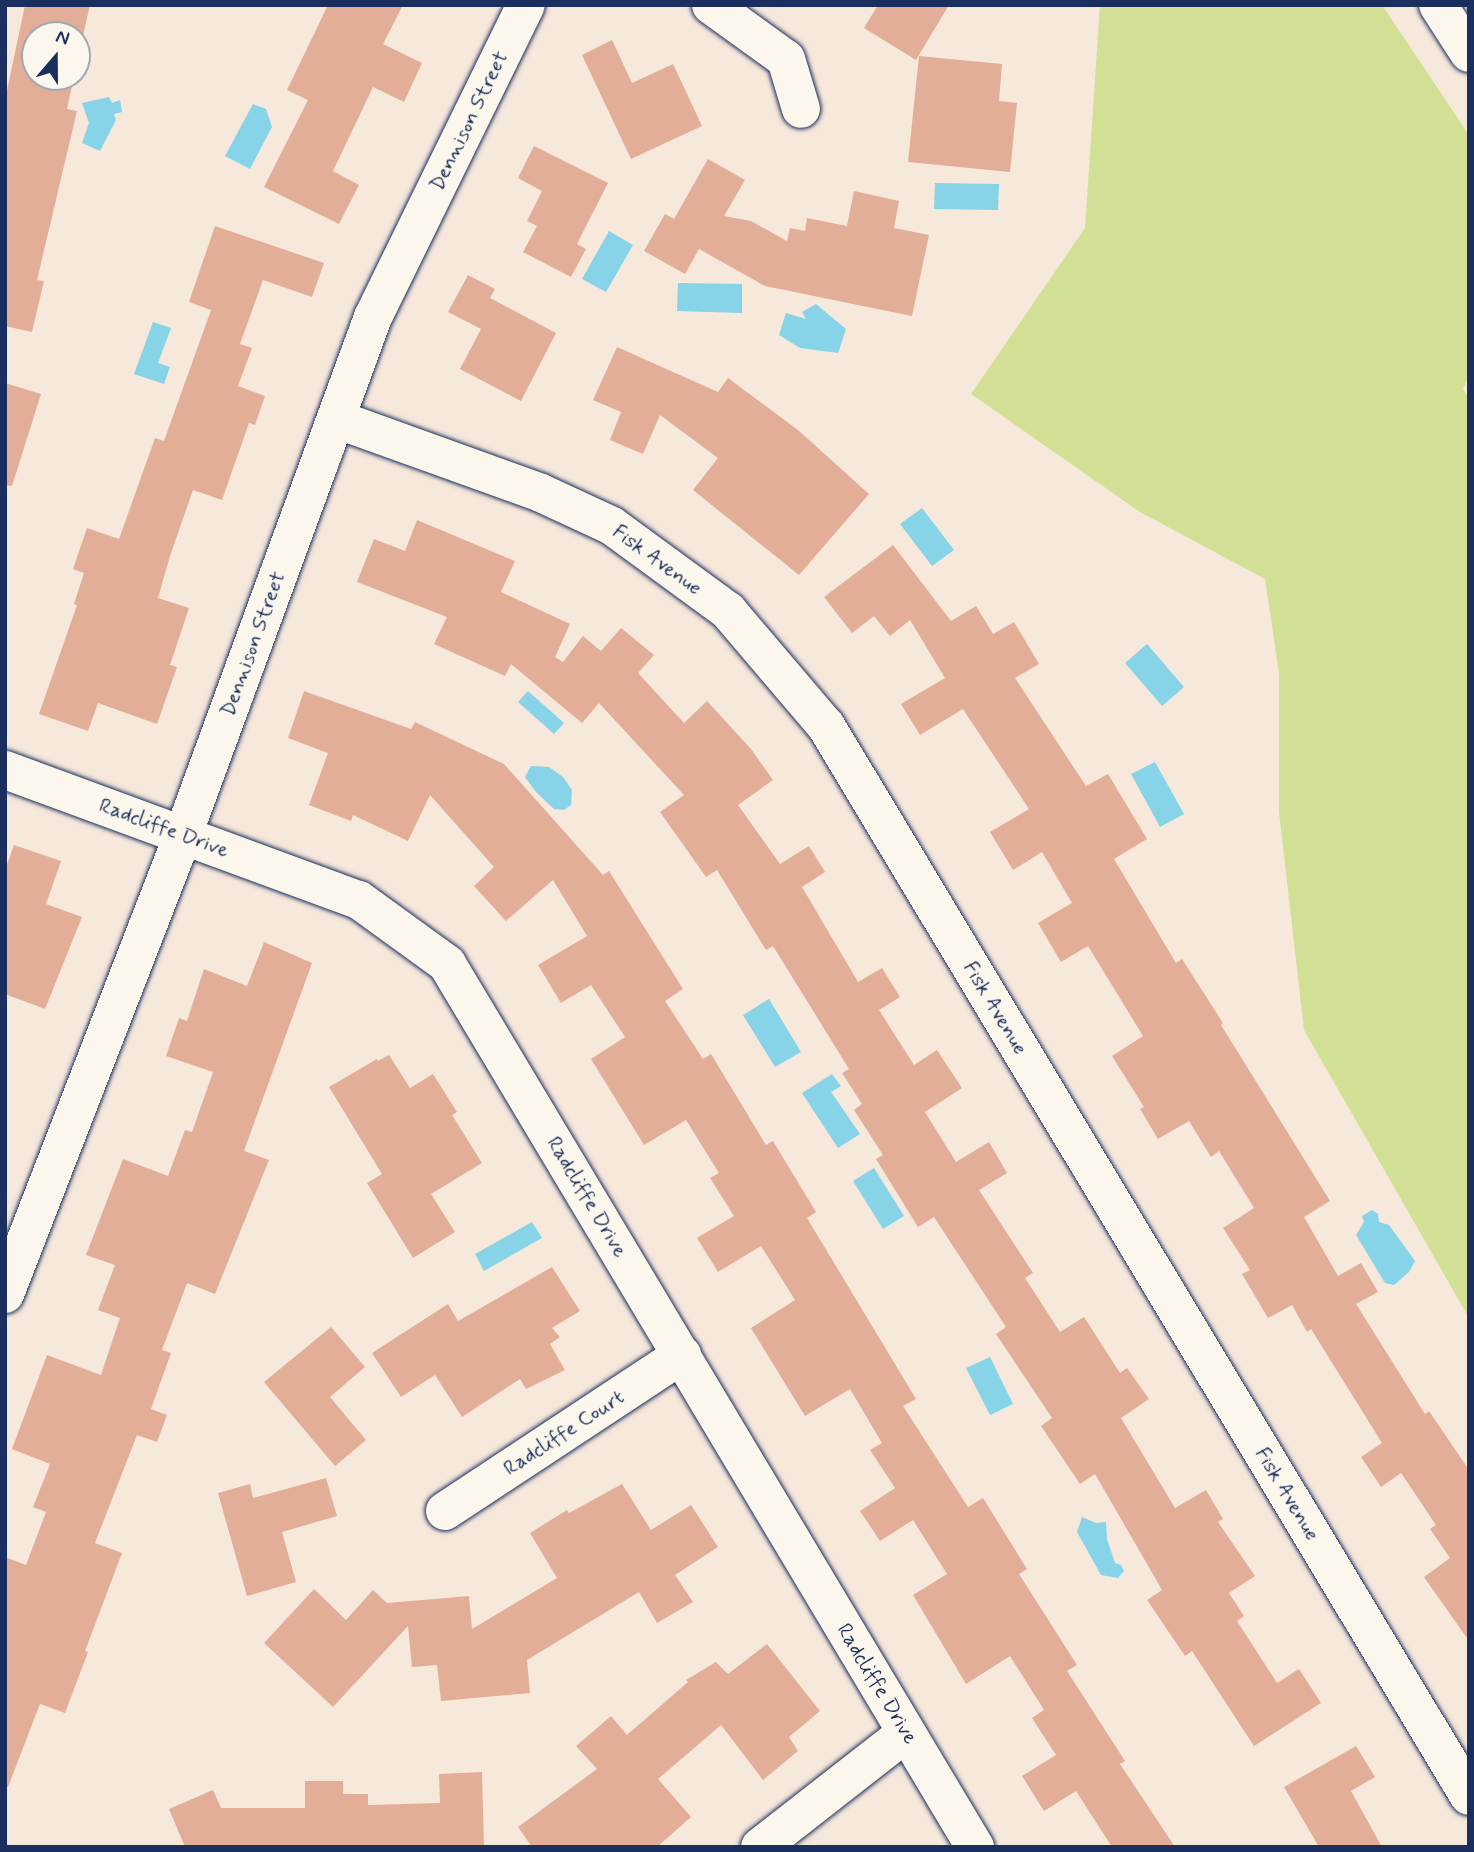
<!DOCTYPE html>
<html>
<head>
<meta charset="utf-8">
<style>
  body { margin:0 }
  #map { position:relative; width:1474px; height:1852px; overflow:hidden; background:#f6e8db; font-family:Mynerve,sans-serif }
  div>[style] { position:absolute }
  .green>* { inset:0; background:#d1e094 }
  .water>* { inset:0; background:#87d3e7 }
  .building>* { inset:0; background:#e3ae97 }
  .roads { filter:drop-shadow(0 0 2px #1b2f5e) drop-shadow(0 0 2px #1b2f5e) }
  .minor>* { height:38px; margin:-19px; padding:0 19px; transform-origin:19px; border-radius:19px; background:#fbf7ec }
  .major>* { height:38px; margin:-19px; padding:0 19px; transform-origin:19px; border-radius:19px; background:#fbf7ec }
  span { translate:-50% -50%; white-space:nowrap; text-align:center; line-height:1.15; -webkit-text-stroke:5px #fbf7ec; paint-order:stroke }
  .street-label { font-size:21px; color:#1b2f5e }
  .frame { position:absolute; inset:0; border:7px solid #1b2f5e; pointer-events:none }
  .north { position:absolute; left:21px; top:21px; width:70px; height:70px; box-sizing:border-box; background:#fbf7ec; border:2px solid #a1a7b3; border-radius:50%; rotate:20deg; font-size:19px; font-weight:700; line-height:28px; text-align:center; color:#1b2f5e }
  .north::after { content:''; display:block; margin:auto; width:24px; height:32px; background:#1b2f5e; clip-path:polygon(50% 0,100% 100%,50% 72%,0 100%) }
</style>
</head>
<body>
<div id="map">
  <div class="green">
    <i style="clip-path:polygon(1100px 5px,1382px 5px,1469px 135px,1469px 376px,1463px 389px,1469px 398px,1469px 1318px,1304px 1030px,1279px 812px,1279px 673px,1265px 579px,1140px 512px,971px 394px,1085px 228px)"></i>
  </div>
  <div class="water">
    <i style="clip-path:polygon(109px 97px,112px 103px,120px 100px,122px 112px,114px 114px,116px 120px,100px 151px,82px 143px,89px 123px,82px 103px)"></i>
    <i style="clip-path:polygon(253px 104px,266px 109px,272px 127px,250px 169px,225px 156px)"></i>
    <i style="clip-path:polygon(935px 183px,999px 184px,998px 210px,934px 209px)"></i>
    <i style="clip-path:polygon(609px 231px,633px 245px,606px 292px,582px 279px)"></i>
    <i style="clip-path:polygon(678px 283px,742px 284px,742px 313px,677px 311px)"></i>
    <i style="clip-path:polygon(816px 304px,846px 329px,838px 353px,800px 348px,779px 335px,786px 313px,806px 319px,802px 312px)"></i>
    <i style="clip-path:polygon(153px 322px,171px 328px,158px 363px,170px 367px,164px 384px,134px 374px)"></i>
    <i style="clip-path:polygon(922px 508px,954px 550px,932px 566px,900px 524px)"></i>
    <i style="clip-path:polygon(1147px 644px,1184px 687px,1162px 706px,1125px 663px)"></i>
    <i style="clip-path:polygon(528px 691px,564px 723px,554px 734px,518px 702px)"></i>
    <i style="clip-path:polygon(1155px 762px,1184px 814px,1160px 827px,1131px 774px)"></i>
    <i style="clip-path:polygon(531px 766px,549px 767px,563px 777px,572px 790px,571px 805px,564px 810px,554px 809px,536px 792px,525px 777px)"></i>
    <i style="clip-path:polygon(769px 999px,801px 1052px,775px 1067px,743px 1015px)"></i>
    <i style="clip-path:polygon(832px 1074px,841px 1086px,831px 1092px,860px 1134px,838px 1148px,802px 1093px)"></i>
    <i style="clip-path:polygon(874px 1168px,904px 1216px,883px 1229px,853px 1181px)"></i>
    <i style="clip-path:polygon(1372px 1210px,1378px 1214px,1379px 1222px,1389px 1225px,1415px 1261px,1409px 1272px,1394px 1285px,1385px 1283px,1356px 1235px,1364px 1222px,1362px 1216px)"></i>
    <i style="clip-path:polygon(532px 1222px,542px 1238px,484px 1271px,475px 1254px)"></i>
    <i style="clip-path:polygon(990px 1357px,1013px 1404px,990px 1415px,966px 1368px)"></i>
    <i style="clip-path:polygon(1082px 1517px,1096px 1523px,1106px 1522px,1107px 1539px,1115px 1563px,1121px 1565px,1124px 1571px,1118px 1578px,1101px 1575px,1077px 1532px)"></i>
  </div>
  <div class="building">
    <i style="clip-path:polygon(25px 5px,90px 5px,77px 62px,77px 35px,35px 35px,35px 77px,74px 77px,67px 109px,77px 111px,37px 280px,44px 281px,32px 332px,5px 326px,5px 100px)"></i>
    <i style="clip-path:polygon(328px 5px,403px 5px,383px 44px,422px 63px,404px 102px,373px 87px,333px 171px,359px 185px,339px 224px,264px 187px,308px 100px,287px 90px)"></i>
    <i style="clip-path:polygon(878px 5px,949px 5px,916px 60px,864px 28px)"></i>
    <i style="clip-path:polygon(612px 40px,632px 83px,673px 64px,702px 126px,631px 159px,582px 55px)"></i>
    <i style="clip-path:polygon(919px 56px,1002px 64px,999px 101px,1017px 103px,1010px 172px,908px 162px)"></i>
    <i style="clip-path:polygon(534px 146px,608px 183px,577px 244px,586px 249px,571px 277px,523px 252px,537px 226px,527px 221px,542px 191px,518px 178px)"></i>
    <i style="clip-path:polygon(708px 159px,745px 180px,724px 216px,751px 221px,787px 241px,790px 228px,805px 231px,807px 218px,847px 226px,854px 191px,899px 201px,894px 228px,929px 235px,912px 316px,765px 286px,699px 249px,685px 274px,644px 251px,665px 214px,674px 219px)"></i>
    <i style="clip-path:polygon(215px 226px,324px 263px,312px 297px,263px 280px,240px 344px,252px 348px,238px 386px,265px 396px,255px 425px,249px 423px,222px 500px,193px 490px,170px 556px,158px 598px,189px 608px,170px 665px,177px 667px,157px 724px,98px 703px,88px 731px,39px 714px,77px 605px,74px 604px,84px 573px,73px 569px,87px 528px,119px 539px,155px 438px,164px 441px,211px 310px,189px 302px)"></i>
    <i style="clip-path:polygon(468px 275px,495px 289px,490px 298px,556px 333px,521px 401px,460px 369px,481px 329px,448px 312px)"></i>
    <i style="clip-path:polygon(617px 347px,718px 392px,728px 378px,798px 430px,869px 494px,799px 575px,693px 490px,718px 458px,660px 415px,643px 454px,610px 440px,621px 412px,593px 400px)"></i>
    <i style="clip-path:polygon(5px 383px,41px 394px,12px 486px,5px 485px)"></i>
    <i style="clip-path:polygon(417px 520px,515px 561px,501px 592px,570px 624px,555px 657px,563px 662px,583px 636px,601px 651px,621px 628px,654px 655px,638px 673px,684px 723px,707px 701px,751px 749px,773px 780px,738px 805px,780px 864px,809px 846px,825px 872px,802px 887px,858px 982px,882px 968px,900px 997px,879px 1010px,914px 1065px,937px 1050px,962px 1088px,925px 1112px,956px 1162px,989px 1142px,1007px 1173px,979px 1190px,1033px 1273px,1025px 1278px,1060px 1332px,1084px 1317px,1120px 1373px,1127px 1368px,1149px 1399px,1121px 1418px,1175px 1508px,1206px 1490px,1223px 1519px,1218px 1522px,1255px 1576px,1229px 1593px,1244px 1616px,1237px 1621px,1277px 1683px,1299px 1669px,1321px 1703px,1254px 1746px,1192px 1651px,1185px 1656px,1147px 1600px,1162px 1590px,1095px 1474px,1080px 1484px,1041px 1426px,1052px 1418px,996px 1334px,1006px 1327px,934px 1217px,918px 1227px,876px 1159px,883px 1155px,854px 1110px,862px 1104px,842px 1073px,849px 1069px,773px 946px,766px 950px,717px 870px,706px 877px,660px 812px,684px 795px,599px 703px,582px 723px,511px 664px,505px 676px,434px 644px,447px 617px,357px 582px,374px 539px,405px 551px)"></i>
    <i style="clip-path:polygon(893px 545px,951px 621px,976px 606px,993px 634px,1014px 622px,1039px 664px,1015px 678px,1086px 786px,1108px 774px,1147px 839px,1114px 859px,1176px 963px,1182px 959px,1223px 1023px,1221px 1025px,1330px 1201px,1304px 1217px,1338px 1276px,1361px 1263px,1378px 1292px,1356px 1304px,1425px 1414px,1429px 1411px,1469px 1470px,1469px 1641px,1424px 1577px,1450px 1558px,1430px 1529px,1436px 1525px,1401px 1473px,1381px 1487px,1361px 1457px,1382px 1443px,1311px 1329px,1307px 1332px,1292px 1305px,1268px 1318px,1242px 1274px,1250px 1270px,1223px 1228px,1254px 1208px,1219px 1151px,1211px 1157px,1189px 1121px,1158px 1139px,1140px 1109px,1144px 1107px,1112px 1056px,1143px 1036px,1088px 946px,1061px 962px,1038px 923px,1072px 903px,1042px 852px,1013px 870px,990px 832px,1029px 809px,963px 709px,920px 735px,901px 704px,945px 678px,910px 620px,890px 636px,874px 616px,852px 633px,824px 597px)"></i>
    <i style="clip-path:polygon(304px 691px,411px 729px,415px 722px,504px 764px,603px 875px,609px 871px,683px 989px,665px 1001px,703px 1059px,711px 1054px,766px 1145px,773px 1141px,816px 1212px,807px 1218px,916px 1399px,903px 1406px,968px 1507px,983px 1498px,1027px 1569px,1019px 1574px,1077px 1665px,1067px 1671px,1125px 1761px,1120px 1764px,1175px 1847px,1112px 1847px,1076px 1791px,1044px 1811px,1022px 1776px,1056px 1755px,1032px 1718px,1044px 1710px,1010px 1656px,966px 1684px,913px 1595px,947px 1574px,913px 1520px,880px 1541px,860px 1511px,895px 1488px,870px 1450px,882px 1443px,850px 1389px,805px 1416px,751px 1328px,795px 1300px,761px 1246px,718px 1272px,697px 1238px,734px 1216px,710px 1178px,719px 1173px,686px 1120px,644px 1145px,591px 1059px,625px 1037px,591px 985px,561px 1003px,538px 965px,587px 936px,553px 880px,506px 921px,474px 886px,494px 867px,430px 795px,408px 841px,353px 815px,351px 821px,309px 805px,328px 753px,288px 738px)"></i>
    <i style="clip-path:polygon(14px 845px,61px 861px,46px 904px,82px 917px,45px 1009px,5px 994px,5px 870px)"></i>
    <i style="clip-path:polygon(264px 942px,312px 963px,244px 1151px,269px 1160px,215px 1294px,187px 1283px,162px 1350px,171px 1353px,151px 1409px,167px 1415px,157px 1442px,137px 1435px,95px 1543px,122px 1553px,85px 1651px,88px 1652px,65px 1713px,40px 1704px,8px 1787px,5px 1787px,5px 1557px,26px 1565px,46px 1512px,33px 1507px,50px 1464px,12px 1449px,47px 1355px,101px 1375px,120px 1318px,98px 1310px,115px 1265px,86px 1255px,123px 1159px,168px 1176px,185px 1130px,192px 1132px,213px 1072px,166px 1056px,179px 1018px,187px 1021px,204px 969px,247px 986px)"></i>
    <i style="clip-path:polygon(389px 1055px,410px 1088px,433px 1074px,457px 1112px,452px 1115px,482px 1163px,431px 1194px,455px 1232px,413px 1258px,367px 1183px,382px 1174px,329px 1087px,377px 1059px,378px 1061px)"></i>
    <i style="clip-path:polygon(552px 1267px,580px 1311px,552px 1328px,560px 1337px,550px 1344px,565px 1370px,526px 1389px,520px 1379px,462px 1417px,435px 1375px,401px 1397px,372px 1353px,448px 1304px,458px 1321px)"></i>
    <i style="clip-path:polygon(331px 1327px,365px 1367px,330px 1397px,366px 1440px,335px 1466px,264px 1382px)"></i>
    <i style="clip-path:polygon(326px 1478px,337px 1516px,282px 1532px,296px 1582px,247px 1596px,218px 1493px,250px 1484px,253px 1498px)"></i>
    <i style="clip-path:polygon(622px 1484px,651px 1530px,691px 1505px,718px 1547px,675px 1575px,693px 1602px,657px 1623px,639px 1592px,527px 1660px,530px 1693px,441px 1701px,437px 1665px,412px 1667px,408px 1626px,333px 1707px,264px 1643px,314px 1589px,346px 1620px,373px 1590px,387px 1603px,469px 1596px,472px 1629px,557px 1578px,530px 1533px,567px 1510px,569px 1513px)"></i>
    <i style="clip-path:polygon(767px 1644px,820px 1711px,789px 1737px,798px 1751px,763px 1780px,721px 1725px,658px 1779px,691px 1817px,657px 1847px,532px 1847px,518px 1827px,597px 1769px,576px 1746px,611px 1716px,627px 1735px,688px 1682px,686px 1680px,716px 1662px,728px 1674px)"></i>
    <i style="clip-path:polygon(1356px 1746px,1375px 1777px,1351px 1791px,1382px 1847px,1319px 1847px,1284px 1787px)"></i>
    <i style="clip-path:polygon(482px 1772px,484px 1847px,185px 1847px,169px 1809px,213px 1790px,221px 1808px,305px 1808px,305px 1781px,343px 1781px,343px 1794px,368px 1794px,368px 1805px,440px 1803px,439px 1774px)"></i>
  </div>
  <div class="roads">
    <div class="minor">
      <i style="left:711px;top:5px;width:92px;rotate:35.8deg"></i>
      <i style="left:786px;top:59px;width:52px;rotate:73.3deg"></i>
      <i style="left:336px;top:419px;width:218px;rotate:19.8deg"></i>
      <i style="left:541px;top:493px;width:78px;rotate:24.9deg"></i>
      <i style="left:612px;top:526px;width:144px;rotate:36.2deg"></i>
      <i style="left:728px;top:611px;width:151px;rotate:49.6deg"></i>
      <i style="left:826px;top:726px;width:1248px;rotate:59deg"></i>
      <i style="left:5px;top:770px;width:377px;rotate:20.2deg"></i>
      <i style="left:359px;top:900px;width:109px;rotate:36deg"></i>
      <i style="left:447px;top:964px;width:1029px;rotate:59.12deg"></i>
      <i style="left:5px;top:1294px;width:492px;rotate:-68.8deg"></i>
      <i style="left:183px;top:835px;width:552px;rotate:-69.86deg"></i>
      <i style="left:373px;top:317px;width:347px;rotate:-63.9deg"></i>
      <i style="left:445px;top:1511px;width:284px;rotate:-33.4deg"></i>
      <i style="left:760px;top:1847px;width:185px;rotate:-38deg"></i>
    </div>
    <div class="major">
      <i style="left:1438px;top:5px;width:57px;rotate:57.1deg"></i>
    </div>
  </div>
  <div class="street-label">
    <span style="left:469px;top:121px;rotate:-64deg">Dennison Street</span>
    <span style="left:657px;top:560px;rotate:36deg">Fisk Avenue</span>
    <span style="left:253px;top:644px;rotate:-70deg">Dennison Street</span>
    <span style="left:164px;top:828px;rotate:20deg">Radcliffe Drive</span>
    <span style="left:995px;top:1008px;rotate:59deg">Fisk Avenue</span>
    <span style="left:587px;top:1197px;rotate:59deg">Radcliffe Drive</span>
    <span style="left:564px;top:1433px;rotate:-33deg">Radcliffe Court</span>
    <span style="left:1287px;top:1494px;rotate:59deg">Fisk Avenue</span>
    <span style="left:877px;top:1684px;rotate:59deg">Radcliffe Drive</span>
  </div>
  <div class="frame"></div>
  <div class="north">N</div>
</div>
</body>
</html>
